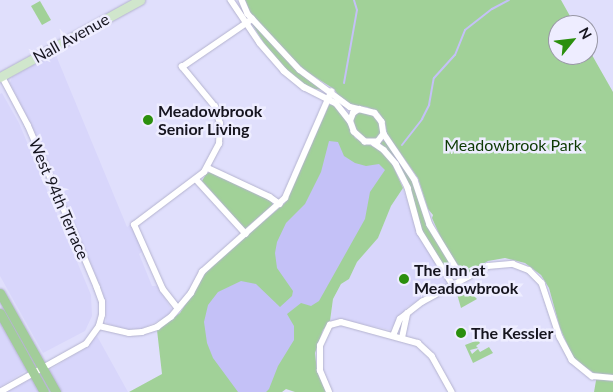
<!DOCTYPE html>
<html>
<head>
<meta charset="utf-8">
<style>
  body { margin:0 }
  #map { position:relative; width:613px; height:392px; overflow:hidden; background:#e0dffc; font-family:Lato,sans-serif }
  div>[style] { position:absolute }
  .built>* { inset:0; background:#d8d6fb }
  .green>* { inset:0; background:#a1d198 }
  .water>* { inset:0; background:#c4c1f7 }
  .stream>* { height:2px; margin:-1px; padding:0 1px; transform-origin:1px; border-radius:1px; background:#c4c1f7 }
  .roads { filter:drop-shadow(0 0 1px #b4b3cf) drop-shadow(0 0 1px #b4b3cf) }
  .minor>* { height:5.5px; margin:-2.75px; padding:0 2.75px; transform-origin:2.75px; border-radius:2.75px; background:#fff }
  .secondary>* { height:9px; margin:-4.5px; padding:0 4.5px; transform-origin:4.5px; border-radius:4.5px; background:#d0e6cc }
  .primary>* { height:9px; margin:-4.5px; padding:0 4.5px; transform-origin:4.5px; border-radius:4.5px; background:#a2cd9a }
  .dots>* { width:14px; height:14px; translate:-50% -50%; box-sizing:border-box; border:2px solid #eeedff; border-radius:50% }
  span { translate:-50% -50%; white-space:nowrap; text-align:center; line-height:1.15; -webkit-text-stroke:5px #eeedff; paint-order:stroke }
  .street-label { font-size:16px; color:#16151f }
  .poi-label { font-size:16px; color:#16151f; font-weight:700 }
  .left { translate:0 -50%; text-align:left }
  .park-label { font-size:16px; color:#0d3903 }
  .north { position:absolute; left:548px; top:15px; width:50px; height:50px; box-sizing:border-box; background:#eeedff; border:1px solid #9897a5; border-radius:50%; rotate:61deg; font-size:14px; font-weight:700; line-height:20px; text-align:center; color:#16151f }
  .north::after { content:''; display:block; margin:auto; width:18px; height:22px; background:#2b8f0d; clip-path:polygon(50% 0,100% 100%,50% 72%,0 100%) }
</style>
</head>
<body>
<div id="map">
  <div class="built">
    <i style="clip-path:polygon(55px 53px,127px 227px,131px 224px,143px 251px,139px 254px,152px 286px,157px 286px,172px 310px,168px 316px,139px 330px,132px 331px,106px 323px,106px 305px,102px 290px,36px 134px,10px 83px,12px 77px)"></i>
    <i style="clip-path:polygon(2px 93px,19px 123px,91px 295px,92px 316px,85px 331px,43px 353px,0 276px,0 94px)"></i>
    <i style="clip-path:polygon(403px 188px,417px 232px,447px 281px,446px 285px,407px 307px,390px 330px,339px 319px,330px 321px,333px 299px,341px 284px,349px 279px,357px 262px,378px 238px,391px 206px)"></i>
    <i style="clip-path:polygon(0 319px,27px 370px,0 387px)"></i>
    <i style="clip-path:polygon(97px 336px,128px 392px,60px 392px,49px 372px,51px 369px,84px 349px)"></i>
    <i style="clip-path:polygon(31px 379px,34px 379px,42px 392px,7px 392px)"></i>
  </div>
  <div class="green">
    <i style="clip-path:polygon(245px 0,561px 0,575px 25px,558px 25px,558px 55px,588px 55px,588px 48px,613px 92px,613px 392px,594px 392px,597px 375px,576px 361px,572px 355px,560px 328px,549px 288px,541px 275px,525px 263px,505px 258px,488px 261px,468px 273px,463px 272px,445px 247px,432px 218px,433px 215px,428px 209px,418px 178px,387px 134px,385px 122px,379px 113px,367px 107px,351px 105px,338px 95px,334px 89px,307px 72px,289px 56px,251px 14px)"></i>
    <i style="clip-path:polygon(40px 1px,51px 20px,42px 25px,31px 6px)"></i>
    <i style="clip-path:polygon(252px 24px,254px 24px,322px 90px,310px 88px,292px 76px,269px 51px)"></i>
    <i style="clip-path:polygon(329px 105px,334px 105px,346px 117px,355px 138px,378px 149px,389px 157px,403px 188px,391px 206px,378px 238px,357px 262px,349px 279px,341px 284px,333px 299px,330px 321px,323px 330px,315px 353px,317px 371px,326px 392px,295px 392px,286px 389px,282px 392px,129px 392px,162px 374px,157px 330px,180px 313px,208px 269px,285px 203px)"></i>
    <i style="clip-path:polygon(357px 112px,372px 115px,379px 123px,381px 134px,377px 140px,367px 139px,357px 132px,353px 119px)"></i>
    <i style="clip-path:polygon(384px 140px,414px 183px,427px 222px,455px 269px,453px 274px,449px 274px,423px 232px,391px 154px,380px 143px)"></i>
    <i style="clip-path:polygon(210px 172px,271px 200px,273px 205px,245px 229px,202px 181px,206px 174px)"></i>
    <i style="clip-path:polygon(466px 288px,477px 299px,461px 308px,457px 294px,460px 289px)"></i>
    <i style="clip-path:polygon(478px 340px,480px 343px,476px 346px,478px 348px,470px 350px,472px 354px,478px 349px,480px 352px,489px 347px,493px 353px,473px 363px,465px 345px)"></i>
  </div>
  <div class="water">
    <i style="clip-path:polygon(329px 141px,338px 142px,344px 156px,355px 163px,366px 166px,379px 164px,385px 170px,370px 192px,365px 219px,319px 301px,311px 306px,301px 303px,287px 314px,294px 326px,294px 340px,278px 366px,269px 389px,266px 392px,238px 392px,213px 358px,207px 343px,204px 322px,208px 305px,218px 292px,241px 281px,256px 284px,280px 307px,292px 296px,293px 291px,277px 268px,275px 253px,277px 242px,286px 223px,305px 204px,321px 172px)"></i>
  </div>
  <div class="stream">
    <i style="left:344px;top:83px;width:74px;rotate:-79.9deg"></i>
    <i style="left:357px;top:10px;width:10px;rotate:-107deg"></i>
    <i style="left:402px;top:145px;width:33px;rotate:-52deg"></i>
    <i style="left:422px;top:119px;width:16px;rotate:-63deg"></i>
    <i style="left:429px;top:105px;width:27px;rotate:-80deg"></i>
    <i style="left:434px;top:78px;width:31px;rotate:-48deg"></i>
    <i style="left:455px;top:55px;width:27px;rotate:-68deg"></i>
    <i style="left:465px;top:30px;width:34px;rotate:-38deg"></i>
    <i style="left:492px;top:9px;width:19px;rotate:-28deg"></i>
  </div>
  <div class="roads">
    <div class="minor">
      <i style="left:231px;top:0;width:52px;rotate:56deg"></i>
      <i style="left:260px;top:43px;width:37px;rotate:49deg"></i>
      <i style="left:284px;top:71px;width:26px;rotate:39deg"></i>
      <i style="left:304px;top:87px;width:36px;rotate:27deg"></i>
      <i style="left:336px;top:103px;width:23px;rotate:52deg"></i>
      <i style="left:242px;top:0;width:15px;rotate:67deg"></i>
      <i style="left:248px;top:14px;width:76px;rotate:47.1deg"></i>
      <i style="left:300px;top:70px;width:62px;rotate:36.5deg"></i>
      <i style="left:350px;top:107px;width:9px;rotate:13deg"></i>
      <i style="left:359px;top:109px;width:16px;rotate:14deg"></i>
      <i style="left:375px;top:113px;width:11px;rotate:52deg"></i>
      <i style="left:382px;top:122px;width:12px;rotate:81deg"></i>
      <i style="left:384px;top:134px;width:10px;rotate:127deg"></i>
      <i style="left:378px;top:142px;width:13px;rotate:180deg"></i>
      <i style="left:365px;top:142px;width:15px;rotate:-138deg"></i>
      <i style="left:354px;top:132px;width:12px;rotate:-110deg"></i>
      <i style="left:350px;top:121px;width:9px;rotate:-69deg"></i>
      <i style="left:353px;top:113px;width:7px;rotate:-34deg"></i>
      <i style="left:384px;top:134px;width:55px;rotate:56deg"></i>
      <i style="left:415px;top:180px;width:47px;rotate:71.6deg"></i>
      <i style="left:430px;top:225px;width:63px;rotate:58.6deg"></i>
      <i style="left:374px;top:143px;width:12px;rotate:35deg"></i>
      <i style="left:384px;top:150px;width:18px;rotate:49deg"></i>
      <i style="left:396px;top:164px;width:27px;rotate:63deg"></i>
      <i style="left:408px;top:188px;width:46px;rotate:74.7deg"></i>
      <i style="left:420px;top:232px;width:62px;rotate:58.1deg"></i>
      <i style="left:208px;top:168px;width:68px;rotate:25.1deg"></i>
      <i style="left:270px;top:197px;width:12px;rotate:35deg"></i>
      <i style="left:196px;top:179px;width:74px;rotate:47.7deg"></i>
      <i style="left:178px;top:309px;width:24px;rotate:-128deg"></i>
      <i style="left:163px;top:290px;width:71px;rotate:-114deg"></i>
      <i style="left:134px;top:225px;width:88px;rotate:-37.1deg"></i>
      <i style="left:204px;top:172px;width:32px;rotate:-62deg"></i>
      <i style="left:219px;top:144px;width:20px;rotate:-87deg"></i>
      <i style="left:220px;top:124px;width:18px;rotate:-106deg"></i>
      <i style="left:215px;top:107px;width:52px;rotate:-129.5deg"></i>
      <i style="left:182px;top:67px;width:85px;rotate:-34.4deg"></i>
      <i style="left:99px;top:326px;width:31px;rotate:13deg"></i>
      <i style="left:129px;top:333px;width:13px;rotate:-4deg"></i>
      <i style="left:142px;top:332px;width:16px;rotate:-18deg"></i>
      <i style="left:157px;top:327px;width:17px;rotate:-36deg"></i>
      <i style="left:171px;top:317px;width:31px;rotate:-50deg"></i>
      <i style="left:191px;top:293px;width:24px;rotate:-62deg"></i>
      <i style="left:202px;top:272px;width:111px;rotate:-41.7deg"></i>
      <i style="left:285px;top:198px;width:116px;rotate:-66.5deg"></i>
      <i style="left:393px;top:336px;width:18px;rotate:-68deg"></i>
      <i style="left:400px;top:319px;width:28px;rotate:-38deg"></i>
      <i style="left:422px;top:302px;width:75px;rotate:-28.6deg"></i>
      <i style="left:488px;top:266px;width:25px;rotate:-5deg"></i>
      <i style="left:513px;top:264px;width:17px;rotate:21deg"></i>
      <i style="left:529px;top:270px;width:18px;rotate:45deg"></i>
      <i style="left:542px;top:283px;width:57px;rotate:71.6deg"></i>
      <i style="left:560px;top:337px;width:26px;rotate:62deg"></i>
      <i style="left:572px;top:360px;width:26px;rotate:39deg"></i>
      <i style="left:592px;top:376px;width:21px;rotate:5deg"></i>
      <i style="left:402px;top:338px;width:25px;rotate:-78deg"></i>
      <i style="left:0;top:392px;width:98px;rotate:-29.2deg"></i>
      <i style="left:86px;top:344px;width:22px;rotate:-54deg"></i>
      <i style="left:99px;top:326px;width:11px;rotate:-75deg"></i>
      <i style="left:102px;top:315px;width:13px;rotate:-90deg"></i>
      <i style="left:102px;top:302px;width:15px;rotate:-110deg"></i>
      <i style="left:97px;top:288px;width:130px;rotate:-113deg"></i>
      <i style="left:46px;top:168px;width:46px;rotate:-113.2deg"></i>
      <i style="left:28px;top:126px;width:55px;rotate:-118deg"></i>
      <i style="left:329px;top:392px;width:23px;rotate:-113deg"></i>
      <i style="left:320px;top:371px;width:25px;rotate:-90deg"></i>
      <i style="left:320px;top:346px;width:23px;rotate:-65deg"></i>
      <i style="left:330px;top:325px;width:11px;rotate:-15deg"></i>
      <i style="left:341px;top:322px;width:80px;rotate:15.3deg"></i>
      <i style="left:418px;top:343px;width:19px;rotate:43deg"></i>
      <i style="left:432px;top:356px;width:41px;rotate:60.9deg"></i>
    </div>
    <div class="secondary">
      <i style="left:0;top:77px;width:160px;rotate:-28.8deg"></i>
    </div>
    <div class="primary">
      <i style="left:0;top:293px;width:114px;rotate:60.5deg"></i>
      <i style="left:0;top:313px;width:90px;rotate:60.9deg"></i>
    </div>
  </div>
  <div class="dots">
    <i style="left:148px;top:120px;background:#2b8f0d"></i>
    <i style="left:404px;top:279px;background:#2b8f0d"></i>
    <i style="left:461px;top:333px;background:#2b8f0d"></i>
  </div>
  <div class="street-label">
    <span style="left:71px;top:38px;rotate:-29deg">Nall Avenue</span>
    <span style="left:59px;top:199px;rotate:67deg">West 94th Terrace</span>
  </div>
  <div class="poi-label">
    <span class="left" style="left:158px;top:120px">Meadowbrook<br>Senior Living</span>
    <span class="left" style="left:414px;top:279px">The Inn at<br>Meadowbrook</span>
    <span class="left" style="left:471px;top:333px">The Kessler</span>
  </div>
  <div class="park-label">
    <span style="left:513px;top:145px">Meadowbrook Park</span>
  </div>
  <div class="north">N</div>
</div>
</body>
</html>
